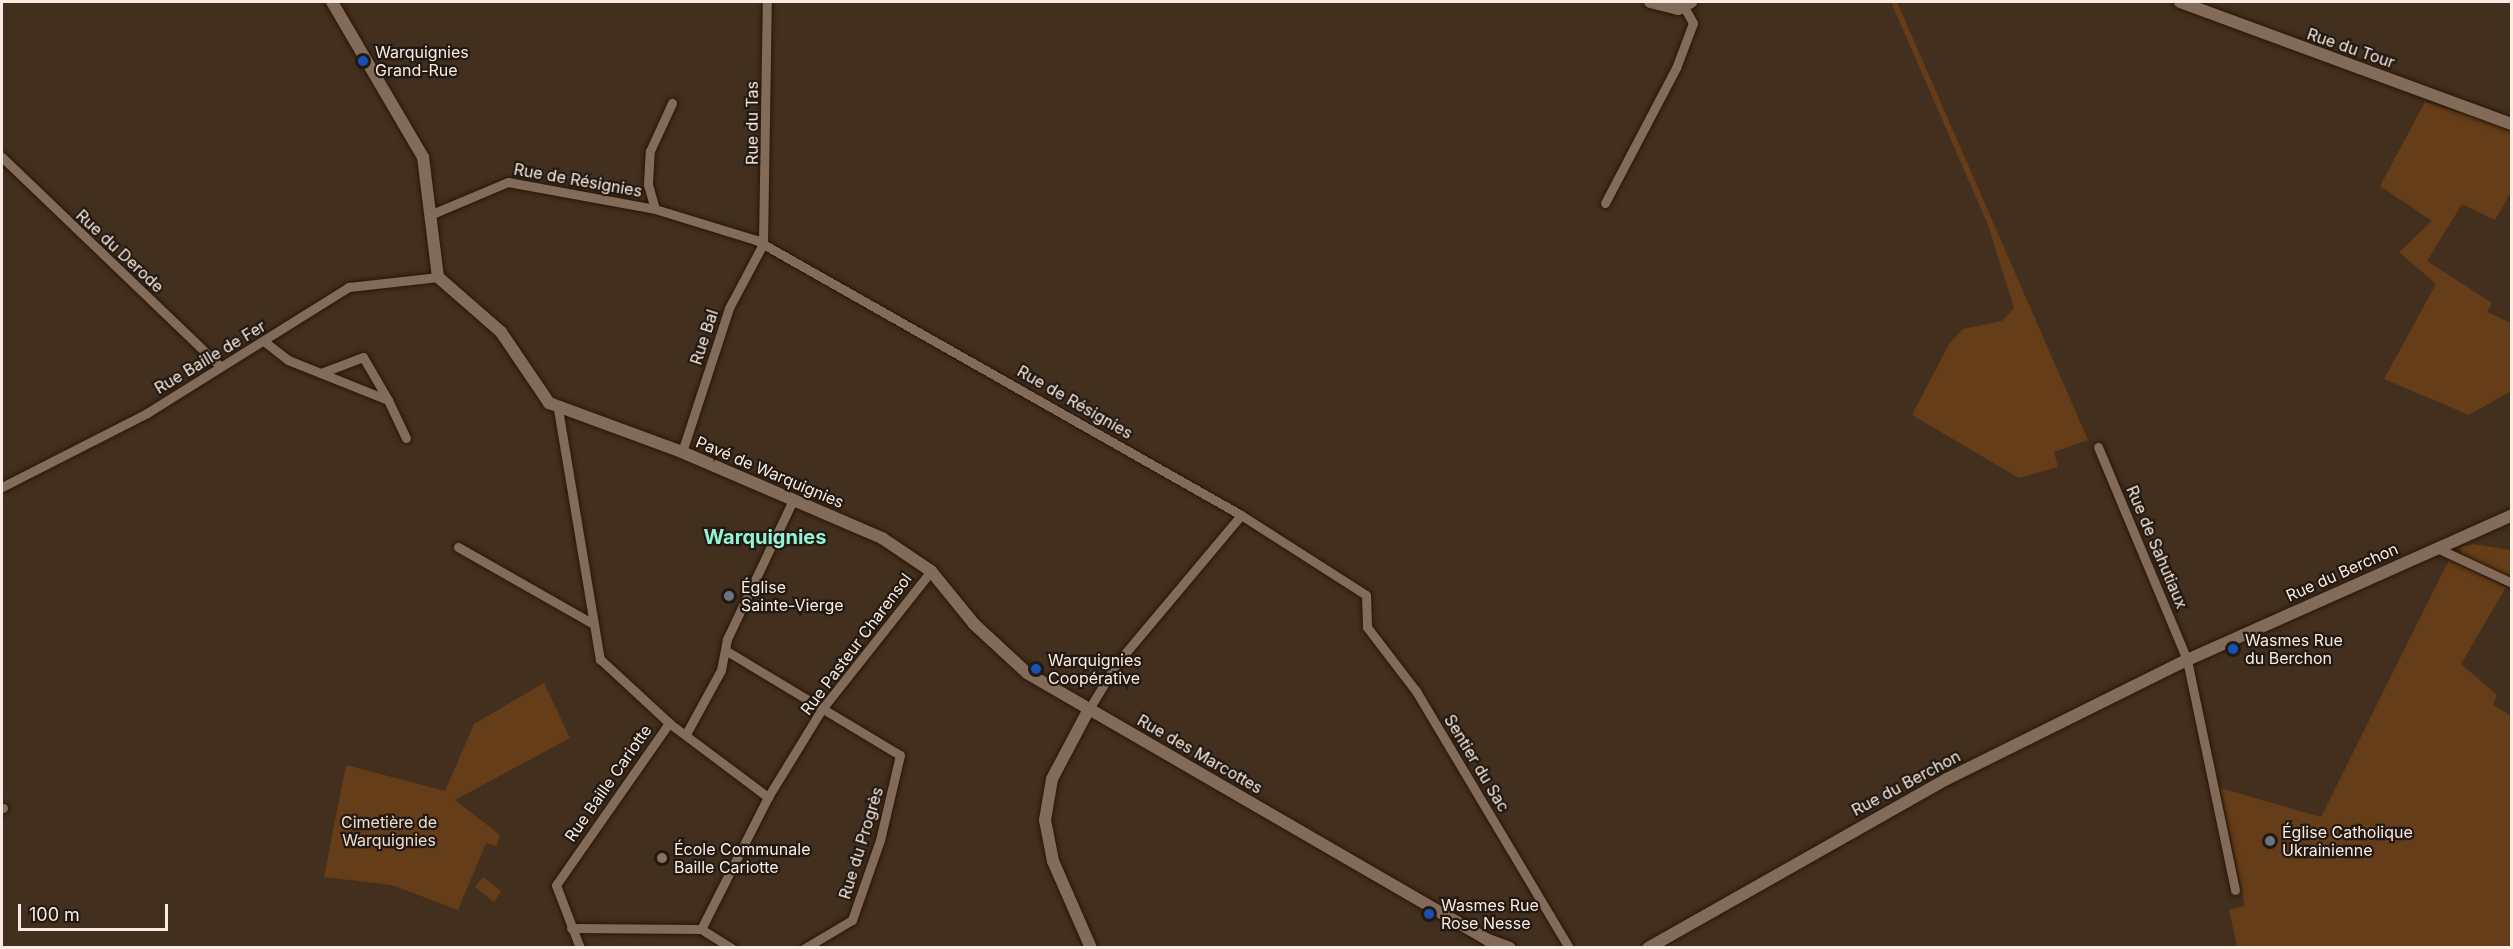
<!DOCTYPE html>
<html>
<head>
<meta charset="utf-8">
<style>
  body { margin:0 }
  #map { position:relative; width:2513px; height:949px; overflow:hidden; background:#432f1e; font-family:Inter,sans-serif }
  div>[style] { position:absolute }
  .green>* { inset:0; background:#653d18 }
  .roads { filter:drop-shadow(0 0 2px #291606) drop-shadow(0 0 2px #291606) }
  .minor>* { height:9px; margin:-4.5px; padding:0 4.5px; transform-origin:4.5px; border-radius:4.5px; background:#826b58 }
  .tertiary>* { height:12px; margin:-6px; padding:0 6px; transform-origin:6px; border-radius:6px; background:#826b58 }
  .dots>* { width:16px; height:16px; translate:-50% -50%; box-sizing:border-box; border:3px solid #221912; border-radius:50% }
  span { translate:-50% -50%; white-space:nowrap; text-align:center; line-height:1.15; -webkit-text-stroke:4.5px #221912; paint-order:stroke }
  .street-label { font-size:16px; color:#f9ebe1 }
  .poi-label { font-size:16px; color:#f9ebe1 }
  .left { translate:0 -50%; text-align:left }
  .park-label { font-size:16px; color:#f1ddcd }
  .quarter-label { font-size:20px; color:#94f4d7; font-weight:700 }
  .frame { position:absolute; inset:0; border:3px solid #f9ebe1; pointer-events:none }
  .scale { position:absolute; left:18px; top:904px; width:150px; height:27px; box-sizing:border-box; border:3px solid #f9ebe1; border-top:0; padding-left:8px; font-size:18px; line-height:21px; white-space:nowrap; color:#f9ebe1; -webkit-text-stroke:4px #221912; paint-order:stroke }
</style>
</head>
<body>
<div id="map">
  <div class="green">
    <i style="clip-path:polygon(1891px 2px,1897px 2px,2088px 440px,2054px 452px,2058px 467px,2019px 478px,1912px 415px,1949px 344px,1963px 329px,2002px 321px,2014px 308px,1988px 225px)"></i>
    <i style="clip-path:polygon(2425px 102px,2511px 129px,2511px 192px,2495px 220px,2462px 204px,2427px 261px,2492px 303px,2487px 312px,2511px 323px,2511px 391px,2469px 415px,2384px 379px,2436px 284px,2399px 252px,2432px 221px,2380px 186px)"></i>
    <i style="clip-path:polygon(2473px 544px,2511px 550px,2511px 580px,2462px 556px,2460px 547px)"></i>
    <i style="clip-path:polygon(2449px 560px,2506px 587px,2461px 664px,2497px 695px,2493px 705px,2511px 716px,2511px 947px,2237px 947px,2229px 910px,2245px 906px,2220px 788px,2321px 817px)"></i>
    <i style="clip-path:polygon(544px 683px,570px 738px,455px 800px,500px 835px,496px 846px,486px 843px,458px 910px,392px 885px,324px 877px,346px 765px,445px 791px,474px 724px)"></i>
    <i style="clip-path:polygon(483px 877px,501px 891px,494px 902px,475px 887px)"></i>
  </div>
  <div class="roads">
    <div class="minor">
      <i style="left:2px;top:157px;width:302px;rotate:43.8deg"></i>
      <i style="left:1605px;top:203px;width:153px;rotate:-62.3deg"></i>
      <i style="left:1676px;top:68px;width:48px;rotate:-69.3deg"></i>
      <i style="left:1693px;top:23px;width:18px;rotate:-119deg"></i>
      <i style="left:655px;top:209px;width:26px;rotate:-106deg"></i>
      <i style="left:648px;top:184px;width:33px;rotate:-87deg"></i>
      <i style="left:650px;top:151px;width:53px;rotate:-65.4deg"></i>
      <i style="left:432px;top:214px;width:82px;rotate:-22.8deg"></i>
      <i style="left:508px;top:182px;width:149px;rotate:10.4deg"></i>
      <i style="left:655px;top:209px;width:106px;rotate:17.1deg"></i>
      <i style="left:756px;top:240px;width:558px;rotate:29.55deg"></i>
      <i style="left:1241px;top:515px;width:148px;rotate:32.6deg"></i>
      <i style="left:1366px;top:595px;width:32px;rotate:88deg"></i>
      <i style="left:1367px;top:627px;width:81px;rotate:52.6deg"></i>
      <i style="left:1416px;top:691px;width:299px;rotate:59.2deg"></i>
      <i style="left:265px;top:342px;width:29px;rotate:38deg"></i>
      <i style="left:288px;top:360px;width:108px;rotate:21.8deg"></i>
      <i style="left:388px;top:400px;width:42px;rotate:64.7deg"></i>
      <i style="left:321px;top:373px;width:45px;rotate:-20.9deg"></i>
      <i style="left:363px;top:357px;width:50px;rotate:59.8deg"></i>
      <i style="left:558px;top:409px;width:254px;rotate:80.5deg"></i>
      <i style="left:600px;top:659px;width:94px;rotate:42.8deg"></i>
      <i style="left:669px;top:723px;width:124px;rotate:36.8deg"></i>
      <i style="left:768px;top:797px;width:148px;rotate:116.9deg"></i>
      <i style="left:2098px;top:447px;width:231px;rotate:67.3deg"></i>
      <i style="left:2187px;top:660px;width:235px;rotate:78.2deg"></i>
      <i style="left:682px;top:452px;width:151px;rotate:-71.9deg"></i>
      <i style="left:729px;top:308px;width:72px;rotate:-62deg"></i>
      <i style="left:763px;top:244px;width:242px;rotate:-89.1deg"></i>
      <i style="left:2px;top:487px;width:163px;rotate:-27deg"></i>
      <i style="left:147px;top:413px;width:238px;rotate:-32deg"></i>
      <i style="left:349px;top:287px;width:90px;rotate:-6.4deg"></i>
      <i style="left:458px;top:547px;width:152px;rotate:29.6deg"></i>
      <i style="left:2437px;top:548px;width:83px;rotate:25deg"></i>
      <i style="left:725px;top:650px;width:204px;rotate:31deg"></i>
      <i style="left:900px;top:755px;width:87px;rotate:103.2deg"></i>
      <i style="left:880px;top:840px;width:85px;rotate:109.3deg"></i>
      <i style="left:852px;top:920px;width:55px;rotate:149.2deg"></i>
      <i style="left:1089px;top:709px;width:54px;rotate:-58.7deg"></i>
      <i style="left:1117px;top:663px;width:193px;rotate:-50deg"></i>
      <i style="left:686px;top:734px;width:73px;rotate:-61.3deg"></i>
      <i style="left:721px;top:670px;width:32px;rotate:-79deg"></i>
      <i style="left:727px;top:639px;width:154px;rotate:-64.6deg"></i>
      <i style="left:768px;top:797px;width:103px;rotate:-58.5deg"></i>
      <i style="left:822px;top:709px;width:176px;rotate:-51.7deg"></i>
      <i style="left:2px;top:808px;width:1px"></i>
      <i style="left:571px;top:928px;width:130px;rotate:0.4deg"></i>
      <i style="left:701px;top:929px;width:36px;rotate:32deg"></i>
      <i style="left:580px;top:948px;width:67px;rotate:-110.9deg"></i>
      <i style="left:556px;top:885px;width:198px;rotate:-55.1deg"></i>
    </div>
    <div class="tertiary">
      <i style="left:332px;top:2px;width:180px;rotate:59.6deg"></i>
      <i style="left:423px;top:157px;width:121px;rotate:82.9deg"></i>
      <i style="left:438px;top:277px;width:84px;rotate:41.1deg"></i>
      <i style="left:501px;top:332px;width:86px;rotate:55.9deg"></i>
      <i style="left:549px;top:403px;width:142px;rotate:20.2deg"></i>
      <i style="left:682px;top:452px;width:218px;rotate:23.3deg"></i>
      <i style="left:882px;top:538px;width:59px;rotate:34deg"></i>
      <i style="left:931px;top:571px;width:68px;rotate:50.9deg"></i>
      <i style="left:974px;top:624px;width:72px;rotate:42.8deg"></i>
      <i style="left:1027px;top:673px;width:533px;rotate:30.08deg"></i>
      <i style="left:1488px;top:940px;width:23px;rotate:20deg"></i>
      <i style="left:1650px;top:2px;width:29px;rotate:14deg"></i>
      <i style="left:1678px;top:9px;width:15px;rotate:-28deg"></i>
      <i style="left:2180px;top:2px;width:354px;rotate:20.2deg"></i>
      <i style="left:1089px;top:709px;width:79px;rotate:117.9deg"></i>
      <i style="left:1052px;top:779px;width:42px;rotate:99.7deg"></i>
      <i style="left:1045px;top:820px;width:42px;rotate:79deg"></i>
      <i style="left:1053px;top:861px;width:95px;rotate:66.4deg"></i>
      <i style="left:1648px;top:948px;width:343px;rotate:-29.5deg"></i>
      <i style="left:1947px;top:779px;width:268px;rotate:-26.4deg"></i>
      <i style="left:2187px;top:660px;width:356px;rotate:-24deg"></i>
    </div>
  </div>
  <div class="dots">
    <i style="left:363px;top:61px;background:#1a4fb4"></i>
    <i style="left:729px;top:596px;background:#6b7280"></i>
    <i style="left:2233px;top:649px;background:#1a4fb4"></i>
    <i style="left:1036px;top:669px;background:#1a4fb4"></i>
    <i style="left:2270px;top:841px;background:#6b7280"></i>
    <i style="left:662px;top:858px;background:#8d6e63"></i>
    <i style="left:1429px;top:914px;background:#1a4fb4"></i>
  </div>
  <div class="street-label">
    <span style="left:2351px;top:48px;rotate:19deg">Rue du Tour</span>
    <span style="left:752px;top:123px;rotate:-90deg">Rue du Tas</span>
    <span style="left:578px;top:180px;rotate:10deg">Rue de Résignies</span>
    <span style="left:120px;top:251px;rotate:43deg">Rue du Derode</span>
    <span style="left:704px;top:337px;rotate:-72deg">Rue Bal</span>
    <span style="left:210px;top:357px;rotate:-31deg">Rue Baille de Fer</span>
    <span style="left:1075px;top:402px;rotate:30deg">Rue de Résignies</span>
    <span style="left:770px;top:472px;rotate:23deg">Pavé de Warquignies</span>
    <span style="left:2157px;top:547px;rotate:67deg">Rue de Sahutiaux</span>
    <span style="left:2342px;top:572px;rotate:-24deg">Rue du Berchon</span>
    <span style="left:856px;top:644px;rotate:-53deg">Rue Pasteur Charensol</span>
    <span style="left:1200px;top:754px;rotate:30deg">Rue des Marcottes</span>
    <span style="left:1477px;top:763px;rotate:59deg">Sentier du Sac</span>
    <span style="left:608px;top:783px;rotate:-55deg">Rue Baille Cariotte</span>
    <span style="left:1906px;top:783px;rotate:-28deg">Rue du Berchon</span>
    <span style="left:861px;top:843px;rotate:-73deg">Rue du Progrès</span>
  </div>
  <div class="poi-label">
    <span class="left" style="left:375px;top:61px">Warquignies<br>Grand-Rue</span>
    <span class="left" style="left:741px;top:596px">Église<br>Sainte-Vierge</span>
    <span class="left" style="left:2245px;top:649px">Wasmes Rue<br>du Berchon</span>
    <span class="left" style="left:1048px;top:669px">Warquignies<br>Coopérative</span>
    <span class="left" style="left:2282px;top:841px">Église Catholique<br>Ukrainienne</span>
    <span class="left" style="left:674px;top:858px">École Communale<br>Baille Cariotte</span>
    <span class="left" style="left:1441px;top:914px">Wasmes Rue<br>Rose Nesse</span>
  </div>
  <div class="park-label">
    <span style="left:389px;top:831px">Cimetière de<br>Warquignies</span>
  </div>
  <div class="quarter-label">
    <span style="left:765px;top:537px">Warquignies</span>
  </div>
  <div class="frame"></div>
  <div class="scale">100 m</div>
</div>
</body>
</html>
